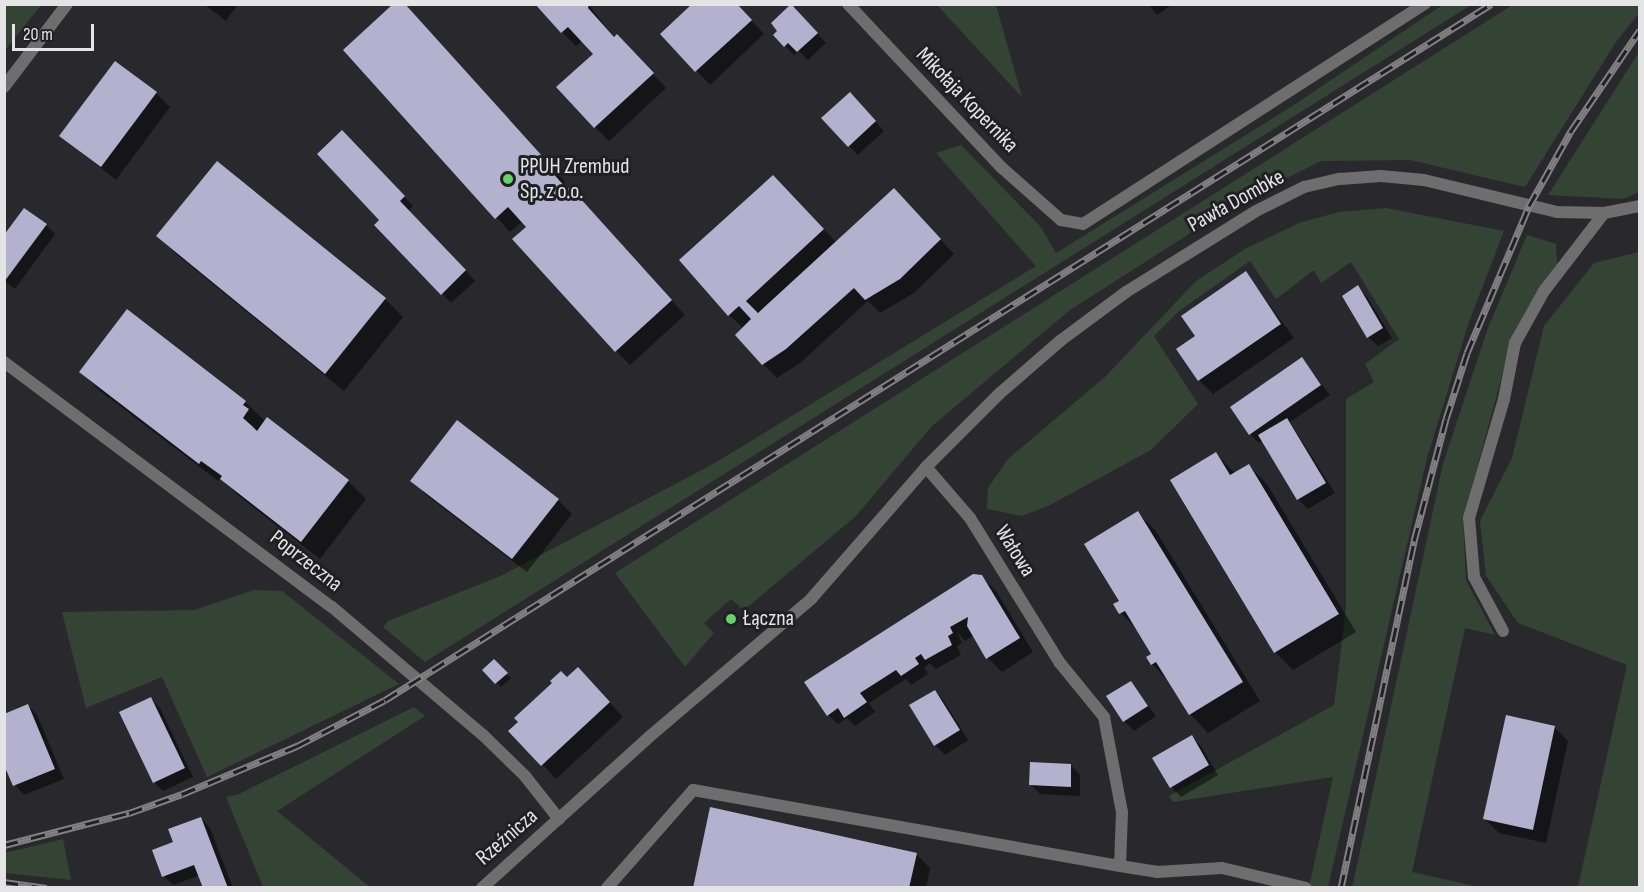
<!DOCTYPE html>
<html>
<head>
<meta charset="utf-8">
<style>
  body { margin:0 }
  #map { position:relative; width:1644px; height:892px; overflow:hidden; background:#29292d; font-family:"Sofia Sans Condensed",sans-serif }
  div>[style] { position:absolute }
  .green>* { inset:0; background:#344434 }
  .shadow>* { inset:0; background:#0007 }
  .building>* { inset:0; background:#b4b1cf }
  .service>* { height:12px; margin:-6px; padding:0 6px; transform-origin:6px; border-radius:6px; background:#6d6e6d }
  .minor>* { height:12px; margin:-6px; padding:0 6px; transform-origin:6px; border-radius:6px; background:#6d6e6d }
  .rail>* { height:7px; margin-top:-3.5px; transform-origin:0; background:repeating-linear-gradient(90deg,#201f23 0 14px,#818184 0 28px); box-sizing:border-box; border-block:2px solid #818184 }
  .dots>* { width:16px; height:16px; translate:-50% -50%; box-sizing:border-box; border:3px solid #201f23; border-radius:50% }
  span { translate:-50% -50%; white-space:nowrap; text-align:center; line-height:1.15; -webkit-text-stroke:6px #201f23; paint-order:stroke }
  .street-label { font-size:22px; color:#e4e4e6 }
  .poi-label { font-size:22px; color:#e4e4e6 }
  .left { translate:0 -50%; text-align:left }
  .frame { position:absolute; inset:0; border:6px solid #e4e4e6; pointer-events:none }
  .scale { position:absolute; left:12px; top:24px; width:82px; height:27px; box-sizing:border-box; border:3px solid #e4e4e6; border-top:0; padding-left:8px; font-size:18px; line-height:21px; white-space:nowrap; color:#e4e4e6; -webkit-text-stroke:4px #201f23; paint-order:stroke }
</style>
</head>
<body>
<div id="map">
  <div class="green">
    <i style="clip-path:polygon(5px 4px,41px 5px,5px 50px,4px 5px)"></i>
    <i style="clip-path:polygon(1444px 4px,1471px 5px,425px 662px,383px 627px,388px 621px,503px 575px,715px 463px,1036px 266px,936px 153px,961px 145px,1040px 226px,1056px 253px,1294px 105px)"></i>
    <i style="clip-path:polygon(1514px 4px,1639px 5px,1639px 13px,1616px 42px,1525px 187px,1410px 160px,1321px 161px,1239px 202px,1070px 310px,932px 426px,856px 516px,744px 610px,731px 599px,704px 623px,714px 633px,685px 667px,615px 573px)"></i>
    <i style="clip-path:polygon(937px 5px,996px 5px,1022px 97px)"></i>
    <i style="clip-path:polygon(1639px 52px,1639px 192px,1624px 199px,1548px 195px)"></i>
    <i style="clip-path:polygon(1386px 208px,1504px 231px,1469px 322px,1427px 458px,1328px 887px,1309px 887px,1333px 777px,1173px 802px,1169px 796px,1334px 705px,1346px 608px,1346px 399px,1374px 382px,1365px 364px,1399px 339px,1351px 262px,1321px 283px,1314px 270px,1276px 299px,1250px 261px,1179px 311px,1154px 336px,1198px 404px,1151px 450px,1050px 505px,1022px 516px,987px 509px,988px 488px,1008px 459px,1105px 377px,1196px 281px,1245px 249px,1299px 223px,1339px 212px)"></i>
    <i style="clip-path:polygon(1527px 235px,1556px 244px,1557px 264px,1508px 354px,1463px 519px,1466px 580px,1495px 635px,1465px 628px,1412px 872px,1479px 887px,1352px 888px,1443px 464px,1488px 328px)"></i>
    <i style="clip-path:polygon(1639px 252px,1639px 887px,1578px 887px,1627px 665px,1518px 623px,1486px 576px,1480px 521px,1512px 458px,1544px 326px,1594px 263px)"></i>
    <i style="clip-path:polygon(254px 590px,282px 591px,399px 684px,207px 777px,162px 677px,86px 708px,62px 612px,194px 610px)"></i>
    <i style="clip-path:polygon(414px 707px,425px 716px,277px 811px,370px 887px,263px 887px,226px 797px,239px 794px)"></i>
    <i style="clip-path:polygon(63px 839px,71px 880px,5px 873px,5px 853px)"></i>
  </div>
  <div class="shadow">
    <i style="clip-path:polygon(204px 4px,238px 4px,226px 21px)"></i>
    <i style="clip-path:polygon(588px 4px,615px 38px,631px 50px,666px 88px,609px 141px,595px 127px,595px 54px,583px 40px,576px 46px,562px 32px)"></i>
    <i style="clip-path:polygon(736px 4px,764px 34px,710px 85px,662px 34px)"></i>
    <i style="clip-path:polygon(1148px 4px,1173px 4px,1157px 15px)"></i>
    <i style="clip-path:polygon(414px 14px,565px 182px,563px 185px,584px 203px,685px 315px,630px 365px,616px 351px,523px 221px,510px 232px,345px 50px)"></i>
    <i style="clip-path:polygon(800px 15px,826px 43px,808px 60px,799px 51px,794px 55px,775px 35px)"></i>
    <i style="clip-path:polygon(156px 93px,170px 107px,116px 180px,61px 136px)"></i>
    <i style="clip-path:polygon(859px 104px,884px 131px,858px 155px,849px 146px)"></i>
    <i style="clip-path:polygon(342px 132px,413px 206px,408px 211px,475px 281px,451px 303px,376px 225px,382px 220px)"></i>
    <i style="clip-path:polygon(787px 191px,837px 243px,908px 204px,954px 254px,914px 293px,880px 313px,868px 301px,800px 363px,777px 378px,763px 364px,744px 329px,729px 315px)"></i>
    <i style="clip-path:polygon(46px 225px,55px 234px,15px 289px,4px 281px)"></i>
    <i style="clip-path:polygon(158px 236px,385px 299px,403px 317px,344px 391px,176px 254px)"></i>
    <i style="clip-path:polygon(1245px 272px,1294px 338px,1213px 394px,1199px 380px)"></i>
    <i style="clip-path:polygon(1358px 287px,1367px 297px,1392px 338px,1378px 346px,1368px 337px)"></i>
    <i style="clip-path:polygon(1302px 359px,1330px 395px,1290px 422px,1335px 493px,1308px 509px,1298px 499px,1263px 440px,1259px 443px,1250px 434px)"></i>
    <i style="clip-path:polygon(81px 372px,245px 402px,266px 422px,348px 481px,366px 499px,320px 559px,240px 497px,220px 478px,218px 481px,99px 390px)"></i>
    <i style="clip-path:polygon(1216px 454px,1236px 474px,1249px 466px,1267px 484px,1356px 632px,1293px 670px,1275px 652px)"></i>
    <i style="clip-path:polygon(412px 481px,558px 500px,572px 514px,527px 572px,426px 495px)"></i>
    <i style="clip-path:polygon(1138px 513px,1156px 531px,1260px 701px,1208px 733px,1190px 714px,1170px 683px,1152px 664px,1153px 654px,1139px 632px,1121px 613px)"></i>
    <i style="clip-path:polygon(981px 576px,996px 591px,1033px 652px,1002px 672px,988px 658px,974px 635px,965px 641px,957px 632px,962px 643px,957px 646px,961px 655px,936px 669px,930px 663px,924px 668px,928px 674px,911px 685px,906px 679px,869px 703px,875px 712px,855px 726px,847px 718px,838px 724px,828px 715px)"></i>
    <i style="clip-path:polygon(494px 661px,511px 678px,501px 687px,484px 670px)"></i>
    <i style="clip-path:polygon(567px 679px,592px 683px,623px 717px,556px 779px,511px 731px)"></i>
    <i style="clip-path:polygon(1131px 683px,1156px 716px,1134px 731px,1124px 721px)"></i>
    <i style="clip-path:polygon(935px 691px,944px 701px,968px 740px,945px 755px,935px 745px)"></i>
    <i style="clip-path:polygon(151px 698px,160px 708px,193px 777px,163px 791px,154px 782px)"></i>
    <i style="clip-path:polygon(28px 705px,37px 715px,64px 779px,24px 795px,15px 785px,4px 761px)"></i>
    <i style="clip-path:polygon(1554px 727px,1568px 741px,1546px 843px,1499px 833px,1485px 819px)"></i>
    <i style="clip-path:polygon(1191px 736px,1201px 746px,1218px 775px,1181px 797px,1171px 787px,1155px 759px)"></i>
    <i style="clip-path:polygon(1071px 765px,1080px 775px,1080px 796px,1040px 794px,1030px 784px)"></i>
    <i style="clip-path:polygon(201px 818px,210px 828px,233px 888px,204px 888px,200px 875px,173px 885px,164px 876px,175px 843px)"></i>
    <i style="clip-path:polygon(916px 854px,930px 868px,926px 888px,694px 888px)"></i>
  </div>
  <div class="building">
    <i style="clip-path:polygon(393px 4px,405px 4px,553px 168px,550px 170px,567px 189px,570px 187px,672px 300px,615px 352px,512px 239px,526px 227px,508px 207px,495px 219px,343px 50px)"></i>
    <i style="clip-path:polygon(535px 4px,589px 4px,588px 8px,614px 37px,617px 34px,654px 73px,594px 128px,556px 87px,593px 54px,568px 27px,561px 33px)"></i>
    <i style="clip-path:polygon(692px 4px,737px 4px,752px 20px,695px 72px,660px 34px)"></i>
    <i style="clip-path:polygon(791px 4px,818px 33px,797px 52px,788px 43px,784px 47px,773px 35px,777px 31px,771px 23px)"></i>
    <i style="clip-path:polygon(115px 61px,157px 92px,101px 167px,59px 136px)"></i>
    <i style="clip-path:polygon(850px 92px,876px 121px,848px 147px,821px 118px)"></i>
    <i style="clip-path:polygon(342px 130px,405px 196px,400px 201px,466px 270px,441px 295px,374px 225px,379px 220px,317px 154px)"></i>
    <i style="clip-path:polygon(217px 161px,386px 298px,325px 374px,156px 236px)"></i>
    <i style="clip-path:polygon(773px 175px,824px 229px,746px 301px,758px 313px,894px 188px,941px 239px,900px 279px,865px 300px,854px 288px,786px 349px,762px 365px,735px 335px,751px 319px,739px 306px,728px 316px,679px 260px)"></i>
    <i style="clip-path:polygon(24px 208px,47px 224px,4px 282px,4px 235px)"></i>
    <i style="clip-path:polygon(1246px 271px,1281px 324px,1198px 381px,1176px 349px,1195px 336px,1181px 316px)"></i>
    <i style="clip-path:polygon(1358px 285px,1383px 328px,1367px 338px,1342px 296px)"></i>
    <i style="clip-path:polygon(127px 309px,246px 401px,243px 405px,249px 409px,243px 418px,252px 426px,257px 431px,267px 417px,349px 480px,301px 542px,220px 479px,222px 476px,201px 461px,199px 464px,79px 372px)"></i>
    <i style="clip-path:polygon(1302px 357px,1321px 385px,1249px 435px,1230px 407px)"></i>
    <i style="clip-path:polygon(1287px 418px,1326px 483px,1297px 500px,1258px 435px)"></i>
    <i style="clip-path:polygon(457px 420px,559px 499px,512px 559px,410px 481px)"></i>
    <i style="clip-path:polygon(1216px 452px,1230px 475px,1249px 464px,1339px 614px,1274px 653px,1170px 480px)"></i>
    <i style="clip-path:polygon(1138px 511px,1243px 682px,1189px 715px,1156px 662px,1151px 665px,1146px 657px,1151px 654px,1125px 611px,1119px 614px,1113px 604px,1119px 601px,1084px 544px)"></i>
    <i style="clip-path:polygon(973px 574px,982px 575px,1020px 638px,986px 659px,967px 626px,968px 617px,950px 627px,953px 633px,948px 636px,952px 645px,925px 660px,921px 654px,915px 658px,919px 664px,901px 676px,896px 670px,871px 686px,860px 693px,867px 702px,844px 718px,838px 708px,827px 716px,804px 682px)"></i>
    <i style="clip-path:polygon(494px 659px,508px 673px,495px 684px,482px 670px)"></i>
    <i style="clip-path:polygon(578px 667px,610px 702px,541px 766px,508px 731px,518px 722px,514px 718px,552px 683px,550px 681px,561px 671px,567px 677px)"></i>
    <i style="clip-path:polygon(1131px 681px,1148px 706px,1123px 722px,1106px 696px)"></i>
    <i style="clip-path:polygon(935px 690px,960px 730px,934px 746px,909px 705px)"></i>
    <i style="clip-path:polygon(151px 697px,185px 768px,153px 783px,119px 712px)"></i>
    <i style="clip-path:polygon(28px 704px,55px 769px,13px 786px,4px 765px,4px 714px)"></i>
    <i style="clip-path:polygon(1506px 715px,1555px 726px,1533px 830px,1483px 819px)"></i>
    <i style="clip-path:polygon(1192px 735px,1209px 765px,1170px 788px,1152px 758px)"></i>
    <i style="clip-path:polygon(1030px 762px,1071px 764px,1071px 787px,1029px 785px)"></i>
    <i style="clip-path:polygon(710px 807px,917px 853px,909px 888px,693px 888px)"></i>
    <i style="clip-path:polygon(201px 817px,228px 888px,203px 888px,194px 865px,162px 877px,152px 850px,173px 842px,168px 829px)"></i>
  </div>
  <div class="service">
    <i style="left:1061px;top:220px;width:22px;rotate:10deg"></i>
    <i style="left:1083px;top:224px;width:407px;rotate:-32.8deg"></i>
    <i style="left:1503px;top:631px;width:61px;rotate:-118.2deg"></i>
    <i style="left:1474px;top:577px;width:59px;rotate:-94.8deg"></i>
    <i style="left:1469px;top:518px;width:124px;rotate:-73.6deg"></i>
    <i style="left:1504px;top:399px;width:57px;rotate:-78.9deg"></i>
    <i style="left:1515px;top:343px;width:60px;rotate:-60.9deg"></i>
    <i style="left:1544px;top:291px;width:98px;rotate:-52.4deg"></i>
    <i style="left:1060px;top:663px;width:70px;rotate:50.8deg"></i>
    <i style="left:1104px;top:717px;width:97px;rotate:79.3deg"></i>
    <i style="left:1122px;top:812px;width:54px;rotate:92.1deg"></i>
    <i style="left:1120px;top:866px;width:37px;rotate:9deg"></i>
    <i style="left:1157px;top:872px;width:65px;rotate:-3.5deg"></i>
    <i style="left:1222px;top:868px;width:86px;rotate:13.4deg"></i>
    <i style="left:607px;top:888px;width:130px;rotate:-48.7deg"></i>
    <i style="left:693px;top:790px;width:434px;rotate:10.1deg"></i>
  </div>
  <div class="minor">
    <i style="left:848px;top:4px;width:224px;rotate:46.8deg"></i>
    <i style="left:1001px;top:167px;width:80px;rotate:41.5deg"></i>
    <i style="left:4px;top:87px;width:104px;rotate:-52.8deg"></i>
    <i style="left:4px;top:362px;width:409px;rotate:36.8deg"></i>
    <i style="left:332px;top:607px;width:198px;rotate:40.3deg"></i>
    <i style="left:483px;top:735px;width:59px;rotate:44.3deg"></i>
    <i style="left:525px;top:776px;width:55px;rotate:51.7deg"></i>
    <i style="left:926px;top:467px;width:67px;rotate:49.2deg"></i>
    <i style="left:970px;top:518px;width:171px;rotate:58.2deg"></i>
    <i style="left:482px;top:888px;width:225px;rotate:-42.1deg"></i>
    <i style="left:649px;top:737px;width:213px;rotate:-40.4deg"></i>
    <i style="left:811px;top:599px;width:175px;rotate:-48.9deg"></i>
    <i style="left:926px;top:467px;width:103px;rotate:-45deg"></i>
    <i style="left:999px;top:394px;width:81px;rotate:-41deg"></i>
    <i style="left:1060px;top:341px;width:82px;rotate:-36.6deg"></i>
    <i style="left:1126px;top:292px;width:153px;rotate:-31.9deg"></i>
    <i style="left:1256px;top:211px;width:54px;rotate:-26.6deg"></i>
    <i style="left:1304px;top:187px;width:37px;rotate:-13deg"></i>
    <i style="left:1340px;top:179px;width:41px;rotate:-4.2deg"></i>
    <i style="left:1381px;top:176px;width:43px;rotate:5.3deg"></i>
    <i style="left:1424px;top:180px;width:137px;rotate:13.5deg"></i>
    <i style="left:1557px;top:212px;width:47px;rotate:1.2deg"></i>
    <i style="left:1604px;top:213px;width:37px;rotate:-11deg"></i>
  </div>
  <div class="rail">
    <i style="left:4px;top:845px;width:129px;rotate:-14.4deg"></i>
    <i style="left:129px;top:813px;width:56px;rotate:-19.7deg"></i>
    <i style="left:182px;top:794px;width:125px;rotate:-22.7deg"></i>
    <i style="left:297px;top:746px;width:99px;rotate:-27.6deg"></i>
    <i style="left:385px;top:700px;width:1307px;rotate:-32.18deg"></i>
    <i style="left:4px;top:882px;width:43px;rotate:7.9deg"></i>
    <i style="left:1341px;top:888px;width:355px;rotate:-78.1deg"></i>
    <i style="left:1414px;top:541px;width:126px;rotate:-75.3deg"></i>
    <i style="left:1446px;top:419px;width:69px;rotate:-72.3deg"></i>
    <i style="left:1467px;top:353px;width:160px;rotate:-67.1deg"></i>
    <i style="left:1529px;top:206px;width:86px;rotate:-60.8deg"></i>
    <i style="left:1571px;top:131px;width:122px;rotate:-55.7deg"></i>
  </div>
  <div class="dots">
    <i style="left:508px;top:179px;background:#64d467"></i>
    <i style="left:731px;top:619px;background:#64d467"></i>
  </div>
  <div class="street-label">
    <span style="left:967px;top:100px;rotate:46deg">Mikołaja Kopernika</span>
    <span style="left:1236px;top:201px;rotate:-29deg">Pawła Dombke</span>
    <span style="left:1015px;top:551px;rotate:58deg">Wałowa</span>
    <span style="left:306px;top:561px;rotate:38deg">Poprzeczna</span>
    <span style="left:507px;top:837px;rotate:-41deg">Rzeźnicza</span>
  </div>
  <div class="poi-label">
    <span class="left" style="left:520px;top:179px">PPUH Zrembud<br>Sp. z o.o.</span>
    <span class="left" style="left:743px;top:619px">Łączna</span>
  </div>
  <div class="frame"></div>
  <div class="scale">20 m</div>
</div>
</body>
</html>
